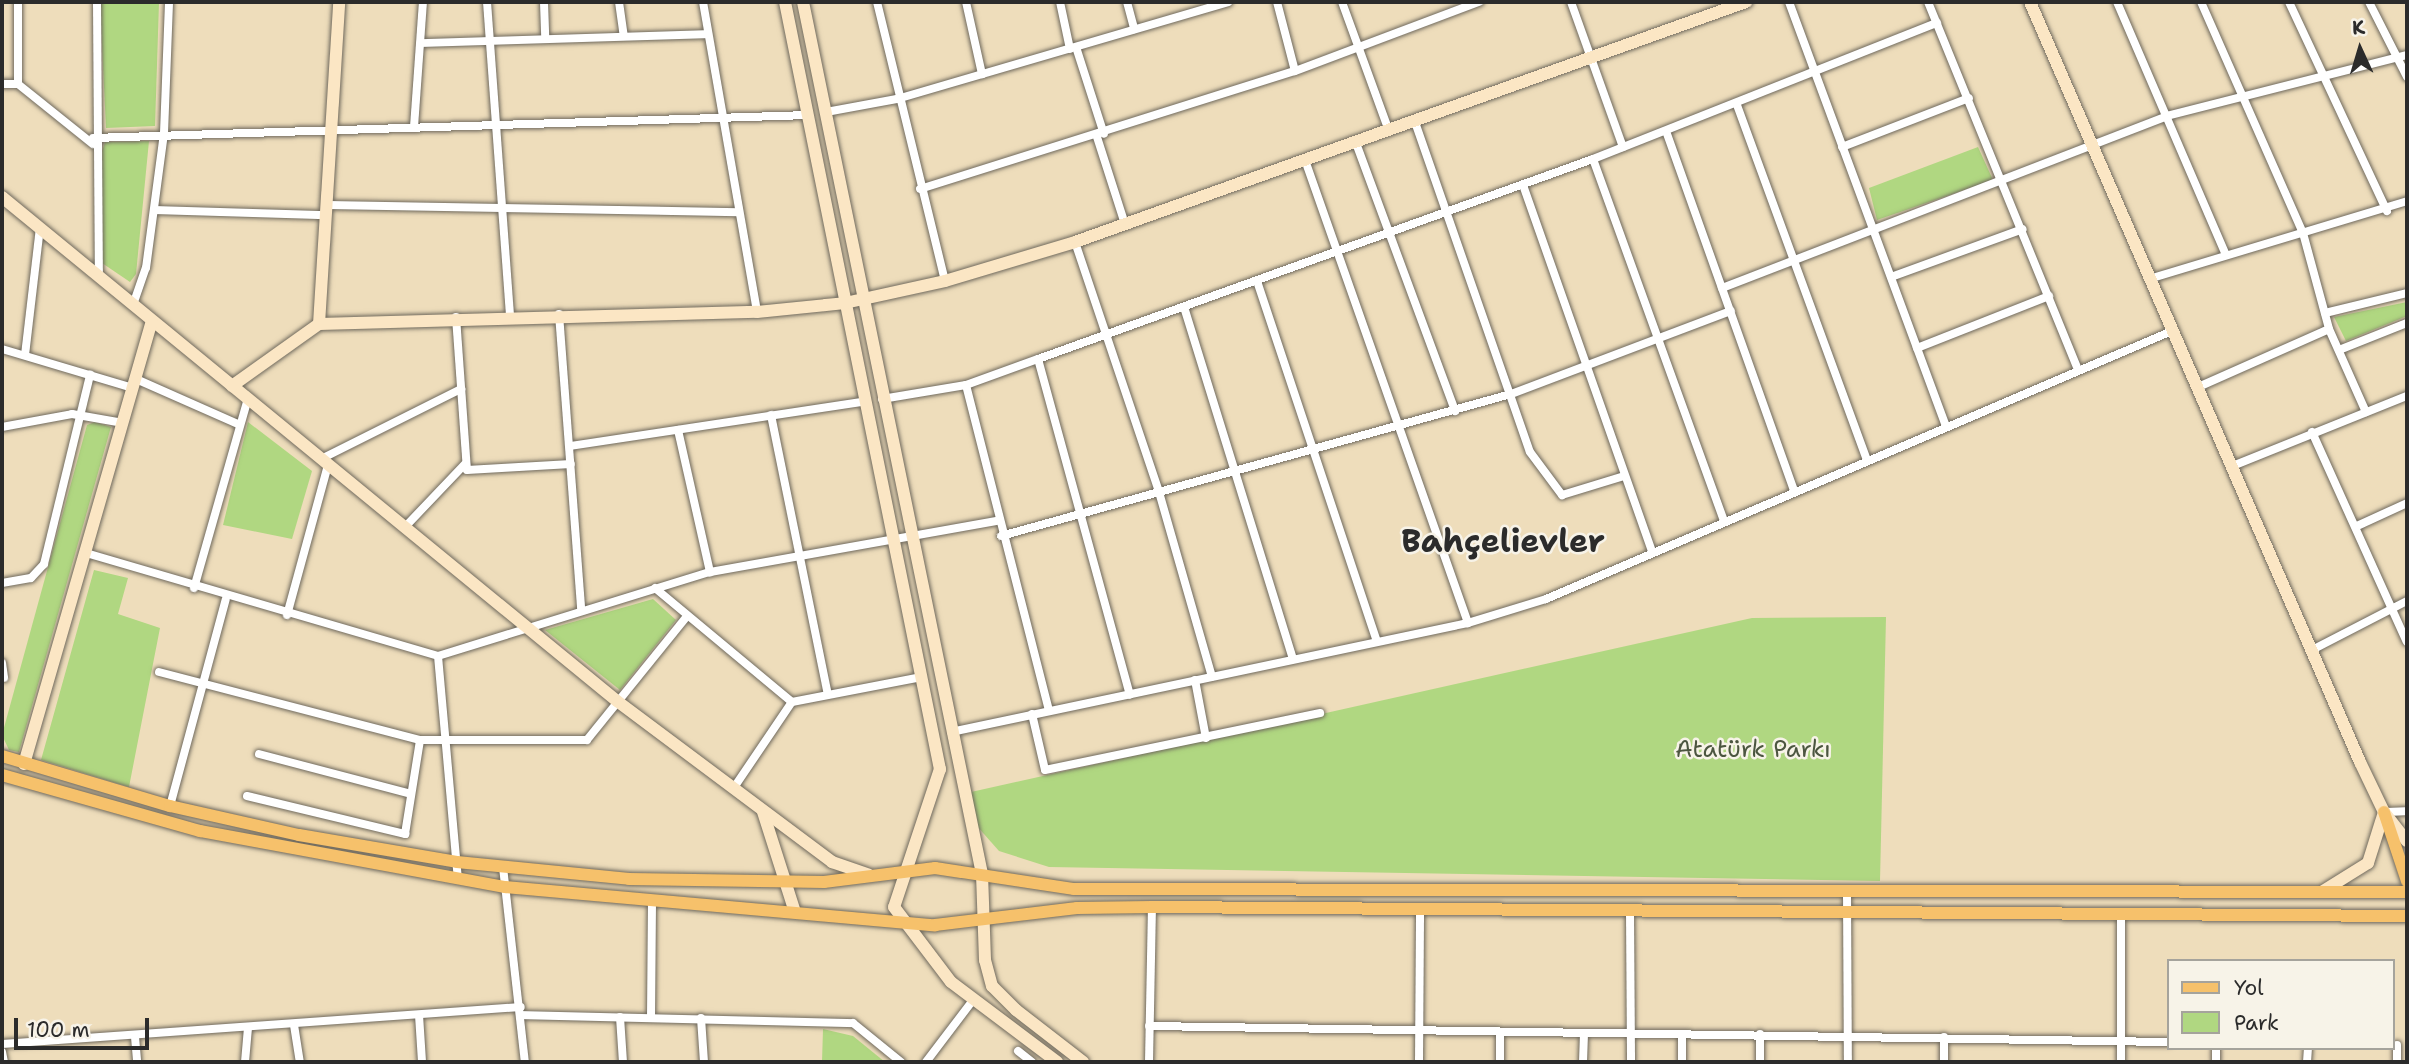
<!DOCTYPE html>
<html>
<head>
<meta charset="utf-8">
<style>
  body { margin:0 }
  #map { position:relative; width:2409px; height:1064px; overflow:hidden; background:#edb; font-family:"Shantell Sans",sans-serif }
  div>[style] { position:absolute }
  .green>* { inset:0; background:#b0d781 }
  .roads { filter:drop-shadow(0 0 2px #6f695d) drop-shadow(0 0 2px #6f695d) }
  .street>* { height:8px; margin:-4px; padding:0 4px; transform-origin:4px; border-radius:4px; background:#fff }
  .secondary>* { height:12px; margin:-6px; padding:0 6px; transform-origin:6px; border-radius:6px; background:#fbe6c4 }
  .primary>* { height:12px; margin:-6px; padding:0 6px; transform-origin:6px; border-radius:6px; background:#f6c16b }
  span { translate:-50% -50%; white-space:nowrap; text-align:center; line-height:1.15; -webkit-text-stroke:5px #f7f3e8; paint-order:stroke }
  .park-label { font-size:24px; color:#4c5640 }
  .district-label { font-size:32px; color:#2b2b2b; font-weight:700 }
  .frame { position:absolute; inset:0; border:4px solid #2b2b2b; pointer-events:none }
  .legend { position:absolute; left:2167px; top:959px; width:228px; height:91px; box-sizing:border-box; background:#f7f3e8; border:2px solid #a5a39c; margin:0; padding:9px 12px; list-style:none; font-size:21px; color:#2b2b2b }
  .legend li { display:flex; align-items:center; gap:14px; height:35px }
  .legend b { width:35px; border:2px solid #a5a39c }
  .north { position:absolute; left:2325px; top:14px; width:70px; height:70px; -webkit-text-stroke:5px #f7f3e8; paint-order:stroke; rotate:356deg; font-size:19px; font-weight:700; line-height:28px; text-align:center; color:#2b2b2b }
  .north::after { content:''; display:block; margin:auto; width:24px; height:32px; background:#2b2b2b; clip-path:polygon(50% 0,100% 100%,50% 72%,0 100%) }
  .scale { position:absolute; left:14px; top:1018px; width:135px; height:32px; box-sizing:border-box; border:4px solid #2b2b2b; border-top:0; padding-left:9px; font-size:21px; line-height:24px; white-space:nowrap; color:#2b2b2b; -webkit-text-stroke:5px #f7f3e8; paint-order:stroke }
</style>
</head>
<body>
<div id="map">
  <div class="green">
    <i style="clip-path:polygon(159px 3px,155px 126px,106px 128px,100px 4px)"></i>
    <i style="clip-path:polygon(149px 141px,136px 274px,130px 282px,102px 263px,102px 152px,105px 142px)"></i>
    <i style="clip-path:polygon(1978px 147px,1993px 180px,1877px 220px,1869px 188px)"></i>
    <i style="clip-path:polygon(2407px 302px,2407px 316px,2346px 341px,2334px 317px)"></i>
    <i style="clip-path:polygon(95px 422px,111px 427px,19px 752px,9px 750px,2px 735px,87px 425px)"></i>
    <i style="clip-path:polygon(248px 422px,312px 471px,292px 539px,223px 525px)"></i>
    <i style="clip-path:polygon(94px 570px,128px 578px,118px 614px,160px 628px,129px 787px,41px 760px)"></i>
    <i style="clip-path:polygon(653px 599px,676px 620px,620px 690px,545px 630px)"></i>
    <i style="clip-path:polygon(1886px 617px,1880px 881px,1049px 867px,999px 851px,976px 825px,971px 792px,1752px 618px)"></i>
    <i style="clip-path:polygon(823px 1029px,853px 1036px,885px 1062px,822px 1062px)"></i>
  </div>
  <div class="roads">
    <div class="street">
      <i style="left:18px;top:2px;width:82px;rotate:90deg"></i>
      <i style="left:97px;top:2px;width:269px;rotate:89.6deg"></i>
      <i style="left:487px;top:2px;width:314px;rotate:85.8deg"></i>
      <i style="left:544px;top:2px;width:37px;rotate:88deg"></i>
      <i style="left:619px;top:2px;width:34px;rotate:82deg"></i>
      <i style="left:703px;top:2px;width:315px;rotate:80.1deg"></i>
      <i style="left:877px;top:2px;width:287px;rotate:76.3deg"></i>
      <i style="left:966px;top:2px;width:74px;rotate:77.5deg"></i>
      <i style="left:1060px;top:2px;width:48px;rotate:78deg"></i>
      <i style="left:1127px;top:2px;width:28px;rotate:75deg"></i>
      <i style="left:1277px;top:2px;width:71px;rotate:75.4deg"></i>
      <i style="left:1342px;top:2px;width:137px;rotate:70deg"></i>
      <i style="left:1571px;top:2px;width:154px;rotate:70.3deg"></i>
      <i style="left:1789px;top:2px;width:452px;rotate:69.7deg"></i>
      <i style="left:1928px;top:2px;width:396px;rotate:67.8deg"></i>
      <i style="left:2117px;top:2px;width:273px;rotate:66.7deg"></i>
      <i style="left:2201px;top:2px;width:253px;rotate:66.2deg"></i>
      <i style="left:2303px;top:233px;width:99px;rotate:74.8deg"></i>
      <i style="left:2329px;top:329px;width:91px;rotate:66deg"></i>
      <i style="left:2289px;top:2px;width:231px;rotate:64.9deg"></i>
      <i style="left:2369px;top:2px;width:84px;rotate:63.1deg"></i>
      <i style="left:424px;top:43px;width:284px;rotate:-1.8deg"></i>
      <i style="left:1076px;top:47px;width:91px;rotate:72.2deg"></i>
      <i style="left:2px;top:84px;width:16px"></i>
      <i style="left:18px;top:84px;width:96px;rotate:38.7deg"></i>
      <i style="left:1737px;top:105px;width:378px;rotate:69.9deg"></i>
      <i style="left:826px;top:112px;width:72px;rotate:-10.4deg"></i>
      <i style="left:897px;top:99px;width:345px;rotate:-16.3deg"></i>
      <i style="left:1415px;top:122px;width:349px;rotate:70.8deg"></i>
      <i style="left:1530px;top:452px;width:54px;rotate:53.3deg"></i>
      <i style="left:1562px;top:495px;width:65px;rotate:-17deg"></i>
      <i style="left:414px;top:127px;width:125px;rotate:-85.9deg"></i>
      <i style="left:1666px;top:131px;width:382px;rotate:70.4deg"></i>
      <i style="left:1097px;top:137px;width:91px;rotate:72.2deg"></i>
      <i style="left:93px;top:138px;width:715px;rotate:-1.84deg"></i>
      <i style="left:1356px;top:143px;width:286px;rotate:69.7deg"></i>
      <i style="left:1842px;top:147px;width:136px;rotate:-21.1deg"></i>
      <i style="left:1593px;top:159px;width:384px;rotate:70.1deg"></i>
      <i style="left:1305px;top:160px;width:491px;rotate:70.6deg"></i>
      <i style="left:1523px;top:185px;width:388px;rotate:70.6deg"></i>
      <i style="left:920px;top:189px;width:393px;rotate:-17.5deg"></i>
      <i style="left:1295px;top:71px;width:197px;rotate:-20.6deg"></i>
      <i style="left:328px;top:205px;width:411px;rotate:1deg"></i>
      <i style="left:154px;top:210px;width:173px;rotate:1.7deg"></i>
      <i style="left:1075px;top:242px;width:264px;rotate:71.4deg"></i>
      <i style="left:1159px;top:492px;width:192px;rotate:74deg"></i>
      <i style="left:1891px;top:277px;width:140px;rotate:-20deg"></i>
      <i style="left:2149px;top:279px;width:270px;rotate:-16.8deg"></i>
      <i style="left:1257px;top:281px;width:380px;rotate:71.6deg"></i>
      <i style="left:1722px;top:288px;width:477px;rotate:-21.1deg"></i>
      <i style="left:2167px;top:116px;width:248px;rotate:-14.3deg"></i>
      <i style="left:134px;top:302px;width:36px;rotate:-71deg"></i>
      <i style="left:146px;top:268px;width:136px;rotate:-82.4deg"></i>
      <i style="left:164px;top:133px;width:131px;rotate:-87.8deg"></i>
      <i style="left:1184px;top:307px;width:368px;rotate:72.8deg"></i>
      <i style="left:2325px;top:313px;width:84px;rotate:-13.7deg"></i>
      <i style="left:559px;top:314px;width:296px;rotate:85.7deg"></i>
      <i style="left:456px;top:317px;width:153px;rotate:85.9deg"></i>
      <i style="left:467px;top:470px;width:104px;rotate:-3.3deg"></i>
      <i style="left:1917px;top:348px;width:142px;rotate:-21.5deg"></i>
      <i style="left:2px;top:349px;width:137px;rotate:16.6deg"></i>
      <i style="left:2339px;top:350px;width:73px;rotate:-21.7deg"></i>
      <i style="left:25px;top:355px;width:128px;rotate:-83.3deg"></i>
      <i style="left:1038px;top:359px;width:348px;rotate:74.7deg"></i>
      <i style="left:136px;top:379px;width:111px;rotate:23.8deg"></i>
      <i style="left:966px;top:385px;width:336px;rotate:75.7deg"></i>
      <i style="left:2196px;top:388px;width:145px;rotate:-23.9deg"></i>
      <i style="left:882px;top:399px;width:85px;rotate:-9.5deg"></i>
      <i style="left:966px;top:385px;width:77px;rotate:-19.9deg"></i>
      <i style="left:1038px;top:359px;width:590px;rotate:-19.82deg"></i>
      <i style="left:1593px;top:159px;width:370px;rotate:-21.6deg"></i>
      <i style="left:771px;top:415px;width:285px;rotate:78.5deg"></i>
      <i style="left:2px;top:427px;width:71px;rotate:-10.5deg"></i>
      <i style="left:72px;top:414px;width:52px;rotate:10deg"></i>
      <i style="left:678px;top:430px;width:146px;rotate:77.3deg"></i>
      <i style="left:2312px;top:432px;width:230px;rotate:65.7deg"></i>
      <i style="left:570px;top:446px;width:299px;rotate:-8.6deg"></i>
      <i style="left:321px;top:459px;width:157px;rotate:-26.6deg"></i>
      <i style="left:2230px;top:467px;width:191px;rotate:-21.9deg"></i>
      <i style="left:2357px;top:526px;width:55px;rotate:-24.7deg"></i>
      <i style="left:405px;top:527px;width:87px;rotate:-46.4deg"></i>
      <i style="left:1001px;top:536px;width:529px;rotate:-15.56deg"></i>
      <i style="left:1511px;top:394px;width:235px;rotate:-20.7deg"></i>
      <i style="left:86px;top:553px;width:367px;rotate:16.3deg"></i>
      <i style="left:438px;top:656px;width:285px;rotate:-17.2deg"></i>
      <i style="left:710px;top:572px;width:291px;rotate:-10.1deg"></i>
      <i style="left:2px;top:583px;width:29px;rotate:-10deg"></i>
      <i style="left:31px;top:578px;width:19px;rotate:-47deg"></i>
      <i style="left:44px;top:564px;width:195px;rotate:-76.3deg"></i>
      <i style="left:194px;top:588px;width:197px;rotate:-74.1deg"></i>
      <i style="left:655px;top:588px;width:178px;rotate:39.8deg"></i>
      <i style="left:287px;top:615px;width:156px;rotate:-74.7deg"></i>
      <i style="left:2310px;top:651px;width:109px;rotate:-27.3deg"></i>
      <i style="left:438px;top:656px;width:224px;rotate:84.9deg"></i>
      <i style="left:2px;top:663px;width:15px;rotate:82deg"></i>
      <i style="left:159px;top:672px;width:270px;rotate:14.6deg"></i>
      <i style="left:420px;top:740px;width:167px"></i>
      <i style="left:587px;top:740px;width:159px;rotate:-51.1deg"></i>
      <i style="left:1195px;top:680px;width:59px;rotate:79.3deg"></i>
      <i style="left:1032px;top:714px;width:57px;rotate:76.9deg"></i>
      <i style="left:1045px;top:770px;width:281px;rotate:-11.7deg"></i>
      <i style="left:951px;top:732px;width:528px;rotate:-11.91deg"></i>
      <i style="left:1468px;top:623px;width:82px;rotate:-17.1deg"></i>
      <i style="left:1546px;top:599px;width:681px;rotate:-23.18deg"></i>
      <i style="left:259px;top:754px;width:157px;rotate:14.7deg"></i>
      <i style="left:733px;top:789px;width:105px;rotate:-55.9deg"></i>
      <i style="left:792px;top:702px;width:132px;rotate:-10.9deg"></i>
      <i style="left:247px;top:796px;width:163px;rotate:13.5deg"></i>
      <i style="left:405px;top:834px;width:95px;rotate:-80.9deg"></i>
      <i style="left:170px;top:806px;width:214px;rotate:-74.9deg"></i>
      <i style="left:2384px;top:812px;width:23px;rotate:-2deg"></i>
      <i style="left:503px;top:867px;width:196px;rotate:83.6deg"></i>
      <i style="left:1847px;top:893px;width:169px;rotate:89.7deg"></i>
      <i style="left:1630px;top:912px;width:150px;rotate:89.6deg"></i>
      <i style="left:2121px;top:917px;width:145px;rotate:90deg"></i>
      <i style="left:419px;top:1015px;width:47px;rotate:86.3deg"></i>
      <i style="left:522px;top:1015px;width:331px;rotate:1.4deg"></i>
      <i style="left:853px;top:1023px;width:62px;rotate:39.1deg"></i>
      <i style="left:620px;top:1017px;width:45px;rotate:86.2deg"></i>
      <i style="left:651px;top:1017px;width:118px;rotate:-89.5deg"></i>
      <i style="left:701px;top:1018px;width:44px;rotate:86.1deg"></i>
      <i style="left:294px;top:1025px;width:37px;rotate:81deg"></i>
      <i style="left:1149px;top:1026px;width:1020px;rotate:0.9deg"></i>
      <i style="left:1500px;top:1032px;width:30px;rotate:90deg"></i>
      <i style="left:1760px;top:1034px;width:28px;rotate:90deg"></i>
      <i style="left:135px;top:1037px;width:25px;rotate:85deg"></i>
      <i style="left:2px;top:1044px;width:520px;rotate:-4.08deg"></i>
      <i style="left:1018px;top:1051px;width:18px;rotate:38deg"></i>
      <i style="left:2px;top:1052px;width:10px;rotate:79deg"></i>
      <i style="left:245px;top:1062px;width:34px;rotate:-85deg"></i>
      <i style="left:926px;top:1062px;width:78px;rotate:-52.8deg"></i>
      <i style="left:1149px;top:1062px;width:155px;rotate:-88.9deg"></i>
      <i style="left:1419px;top:1062px;width:152px;rotate:-89.6deg"></i>
      <i style="left:1583px;top:1062px;width:29px;rotate:-88deg"></i>
      <i style="left:1682px;top:1062px;width:28px;rotate:-90deg"></i>
      <i style="left:1944px;top:1062px;width:25px;rotate:-90deg"></i>
      <i style="left:2216px;top:1062px;width:14px;rotate:-90deg"></i>
      <i style="left:2307px;top:1062px;width:14px;rotate:-86deg"></i>
      <i style="left:2397px;top:1062px;width:17px;rotate:-90deg"></i>
    </div>
    <div class="secondary">
      <i style="left:785px;top:2px;width:783px;rotate:78.58deg"></i>
      <i style="left:940px;top:769px;width:145px;rotate:108.4deg"></i>
      <i style="left:894px;top:907px;width:94px;rotate:52.8deg"></i>
      <i style="left:951px;top:982px;width:133px;rotate:37deg"></i>
      <i style="left:803px;top:2px;width:890px;rotate:78.4deg"></i>
      <i style="left:982px;top:874px;width:86px;rotate:88deg"></i>
      <i style="left:985px;top:960px;width:27px;rotate:75deg"></i>
      <i style="left:992px;top:986px;width:34px;rotate:45deg"></i>
      <i style="left:1016px;top:1010px;width:85px;rotate:37.8deg"></i>
      <i style="left:2030px;top:2px;width:829px;rotate:66.53deg"></i>
      <i style="left:2360px;top:762px;width:55px;rotate:64.4deg"></i>
      <i style="left:2384px;top:812px;width:37px;rotate:52deg"></i>
      <i style="left:2px;top:197px;width:795px;rotate:39.34deg"></i>
      <i style="left:617px;top:701px;width:269px;rotate:36.8deg"></i>
      <i style="left:832px;top:862px;width:39px;rotate:19deg"></i>
      <i style="left:319px;top:324px;width:323px;rotate:-86.4deg"></i>
      <i style="left:232px;top:386px;width:107px;rotate:-35.5deg"></i>
      <i style="left:319px;top:324px;width:438px;rotate:-1.6deg"></i>
      <i style="left:757px;top:312px;width:88px;rotate:-5.8deg"></i>
      <i style="left:845px;top:303px;width:102px;rotate:-12.4deg"></i>
      <i style="left:945px;top:281px;width:136px;rotate:-16.7deg"></i>
      <i style="left:1075px;top:242px;width:713px;rotate:-19.68deg"></i>
      <i style="left:24px;top:764px;width:461px;rotate:-73.9deg"></i>
      <i style="left:763px;top:812px;width:102px;rotate:72.3deg"></i>
      <i style="left:2323px;top:891px;width:53px;rotate:-31.9deg"></i>
      <i style="left:2368px;top:863px;width:53px;rotate:-72.6deg"></i>
    </div>
    <div class="primary">
      <i style="left:2px;top:756px;width:175px;rotate:16.6deg"></i>
      <i style="left:170px;top:806px;width:132px;rotate:12.7deg"></i>
      <i style="left:299px;top:835px;width:160px;rotate:9.7deg"></i>
      <i style="left:457px;top:862px;width:173px;rotate:5.6deg"></i>
      <i style="left:629px;top:879px;width:195px;rotate:0.9deg"></i>
      <i style="left:824px;top:882px;width:112px;rotate:-7.2deg"></i>
      <i style="left:935px;top:868px;width:141px;rotate:8.6deg"></i>
      <i style="left:1074px;top:889px;width:1333px;rotate:0.13deg"></i>
      <i style="left:2px;top:775px;width:206px;rotate:15.8deg"></i>
      <i style="left:200px;top:831px;width:310px;rotate:10.4deg"></i>
      <i style="left:505px;top:887px;width:432px;rotate:5.1deg"></i>
      <i style="left:935px;top:925px;width:143px;rotate:-6.8deg"></i>
      <i style="left:1077px;top:908px;width:75px;rotate:-0.8deg"></i>
      <i style="left:1152px;top:907px;width:1255px;rotate:0.41deg"></i>
      <i style="left:2384px;top:812px;width:73px;rotate:71.6deg"></i>
    </div>
  </div>
  <div class="park-label">
    <span style="left:1753px;top:750px">Atatürk Parkı</span>
  </div>
  <div class="district-label">
    <span style="left:1503px;top:541px">Bahçelievler</span>
  </div>
  <div class="frame"></div>
  <ul class="legend">
  <li><b style="height:9px;background:#f6c16b"></b>Yol</li>
  <li><b style="height:19px;background:#b0d781"></b>Park</li>
  </ul>
  <div class="north">K</div>
  <div class="scale">100 m</div>
</div>
</body>
</html>
